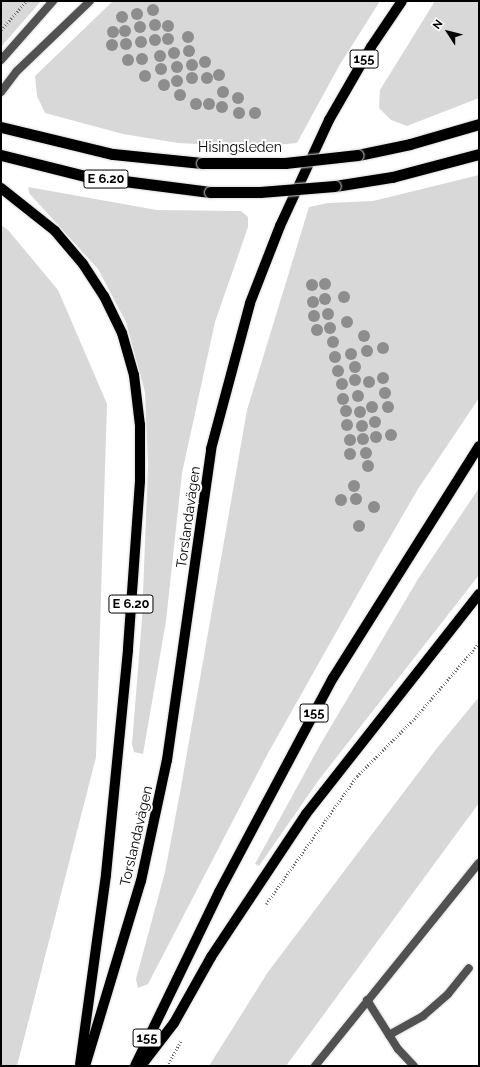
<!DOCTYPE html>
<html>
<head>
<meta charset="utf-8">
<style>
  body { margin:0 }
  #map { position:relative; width:480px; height:1067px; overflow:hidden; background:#fff; font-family:Raleway,sans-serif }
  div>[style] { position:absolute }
  .green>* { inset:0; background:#d8d8d8 }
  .path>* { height:2.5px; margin-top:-1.25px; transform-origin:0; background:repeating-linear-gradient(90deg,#737373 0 1px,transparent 0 3px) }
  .roads { filter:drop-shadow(0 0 1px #dbdbdb) drop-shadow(0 0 1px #dbdbdb) }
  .service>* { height:8px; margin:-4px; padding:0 4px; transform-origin:4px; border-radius:4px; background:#515151 }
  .tertiary>* { height:8px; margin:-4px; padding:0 4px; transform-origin:4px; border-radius:4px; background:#515151 }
  .primary>* { height:10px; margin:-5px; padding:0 5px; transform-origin:5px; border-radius:5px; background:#000 }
  .trunk>* { height:11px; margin:-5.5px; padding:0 5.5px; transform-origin:5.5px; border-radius:5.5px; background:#000 }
  .bridges { filter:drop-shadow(0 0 1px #dbdbdb) drop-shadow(0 0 1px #dbdbdb) }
  .trunk-bridge>* { height:11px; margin:-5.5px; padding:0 5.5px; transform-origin:5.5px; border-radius:5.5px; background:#000 }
  .trees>* { width:12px; height:12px; margin:-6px; border-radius:50%; background:#8d8d8d }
  span { translate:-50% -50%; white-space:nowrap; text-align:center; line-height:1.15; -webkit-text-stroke:4px #fff; paint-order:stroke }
  .shield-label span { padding:1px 3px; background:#fff; border:1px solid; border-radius:3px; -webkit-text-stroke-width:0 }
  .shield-label { font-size:13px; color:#000; font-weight:700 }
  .street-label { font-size:14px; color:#000 }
  .frame { position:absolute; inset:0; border:2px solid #000; pointer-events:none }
  .north { position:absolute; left:428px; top:12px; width:40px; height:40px; -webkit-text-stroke:3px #fff; paint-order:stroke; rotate:306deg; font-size:11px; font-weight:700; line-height:16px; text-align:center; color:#000 }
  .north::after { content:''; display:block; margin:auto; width:14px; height:18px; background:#000; clip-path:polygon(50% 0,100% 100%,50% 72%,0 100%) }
</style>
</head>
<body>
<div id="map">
  <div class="green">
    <i style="clip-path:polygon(1px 1px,41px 1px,1px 47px)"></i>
    <i style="clip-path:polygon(113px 1px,380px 1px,339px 66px,297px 143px,255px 147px,178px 143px,123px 134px,45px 113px,37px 96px,35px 76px)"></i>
    <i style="clip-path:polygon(435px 1px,479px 1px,479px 98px,407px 126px,391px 120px,379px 108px,380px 90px)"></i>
    <i style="clip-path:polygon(479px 175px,479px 398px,418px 489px,378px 558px,267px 755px,148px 984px,138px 988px,136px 979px,165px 872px,181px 787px,247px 410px,309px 207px,328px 203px,373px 201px)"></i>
    <i style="clip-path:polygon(28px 187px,157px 210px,241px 211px,248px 217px,248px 227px,215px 322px,182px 473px,166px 621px,143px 754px,134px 752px,132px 744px,142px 619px,148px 465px,145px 392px,126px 322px,98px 269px,29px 193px)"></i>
    <i style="clip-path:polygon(1px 225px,8px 230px,58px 290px,107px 404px,96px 757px,17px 1066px,1px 1066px)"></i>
    <i style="clip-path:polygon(479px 488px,479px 575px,318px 781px,259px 866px,255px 864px,320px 745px,418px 579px)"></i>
    <i style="clip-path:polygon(479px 697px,479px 803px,286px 1066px,209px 1066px,268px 972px,437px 748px)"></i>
  </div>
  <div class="path">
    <i style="left:1px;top:30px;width:38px;rotate:-49deg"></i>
    <i style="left:266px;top:904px;width:157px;rotate:-54.6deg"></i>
    <i style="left:357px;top:776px;width:81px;rotate:-45deg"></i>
    <i style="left:414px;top:719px;width:100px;rotate:-49.5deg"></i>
    <i style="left:167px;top:1066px;width:29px;rotate:-61deg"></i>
  </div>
  <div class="roads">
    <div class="service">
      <i style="left:367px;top:1000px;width:58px;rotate:57.7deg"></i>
      <i style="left:398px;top:1049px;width:23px;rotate:47deg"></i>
      <i style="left:389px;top:1035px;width:39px;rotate:-29deg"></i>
      <i style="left:423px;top:1016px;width:33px;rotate:-41deg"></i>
      <i style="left:448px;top:994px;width:33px;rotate:-51deg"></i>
      <i style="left:315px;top:1066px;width:261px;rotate:-51.1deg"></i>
    </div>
    <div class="tertiary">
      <i style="left:1px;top:60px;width:79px;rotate:-48.6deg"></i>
      <i style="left:1px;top:92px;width:26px;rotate:-53deg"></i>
      <i style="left:17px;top:71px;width:101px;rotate:-43.8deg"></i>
    </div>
    <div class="primary">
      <i style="left:1px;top:188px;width:69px;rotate:38.5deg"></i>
      <i style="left:55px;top:231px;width:43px;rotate:49.7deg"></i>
      <i style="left:83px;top:264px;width:38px;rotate:57deg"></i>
      <i style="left:104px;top:296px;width:41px;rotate:64.1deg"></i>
      <i style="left:122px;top:333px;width:44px;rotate:74.1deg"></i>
      <i style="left:134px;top:375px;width:50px;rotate:83.2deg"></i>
      <i style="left:140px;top:425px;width:56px;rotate:90deg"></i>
      <i style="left:140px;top:481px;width:169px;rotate:94.1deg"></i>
      <i style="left:128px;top:650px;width:226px;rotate:95.6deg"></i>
      <i style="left:106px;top:875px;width:191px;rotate:97.8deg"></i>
      <i style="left:85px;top:1066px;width:193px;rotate:-73.2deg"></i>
      <i style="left:141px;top:881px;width:124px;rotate:-77.9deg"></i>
      <i style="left:167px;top:760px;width:314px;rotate:-81.9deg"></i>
      <i style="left:211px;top:449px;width:151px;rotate:-75deg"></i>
      <i style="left:250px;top:303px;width:83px;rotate:-68.7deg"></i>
      <i style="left:280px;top:226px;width:117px;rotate:-65.2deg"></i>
      <i style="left:329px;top:120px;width:84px;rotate:-60.1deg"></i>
      <i style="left:371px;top:47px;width:55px;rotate:-56deg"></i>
      <i style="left:135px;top:1066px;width:193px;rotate:-64.2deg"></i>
      <i style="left:219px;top:892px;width:242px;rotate:-62deg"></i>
      <i style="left:333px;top:678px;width:274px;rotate:-57.8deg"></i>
      <i style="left:141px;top:1066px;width:54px;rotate:-52.5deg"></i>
      <i style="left:174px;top:1023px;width:76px;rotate:-60.7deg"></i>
      <i style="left:211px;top:957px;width:172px;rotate:-56.4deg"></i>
      <i style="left:306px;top:814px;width:280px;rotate:-51.8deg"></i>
    </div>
    <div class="trunk">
      <i style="left:1px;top:127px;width:115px;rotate:13.6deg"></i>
      <i style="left:113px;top:154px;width:89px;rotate:5.8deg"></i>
      <i style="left:1px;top:155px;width:87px;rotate:14deg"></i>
      <i style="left:85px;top:176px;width:126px;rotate:7.3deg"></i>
      <i style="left:358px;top:155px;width:53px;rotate:-11.9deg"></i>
      <i style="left:410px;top:144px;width:72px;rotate:-16.2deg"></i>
      <i style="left:335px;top:186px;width:58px;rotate:-9deg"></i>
      <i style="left:392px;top:177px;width:90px;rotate:-14.8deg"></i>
    </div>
  </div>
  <div class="bridges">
    <div class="trunk-bridge">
      <i style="left:202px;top:163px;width:83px"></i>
      <i style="left:285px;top:163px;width:73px;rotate:-6.3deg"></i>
      <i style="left:210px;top:192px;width:50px"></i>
      <i style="left:260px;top:192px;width:75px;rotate:-4.6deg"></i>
    </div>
  </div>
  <div class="trees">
    <i style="left:153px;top:10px"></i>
    <i style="left:137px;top:14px"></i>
    <i style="left:122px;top:17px"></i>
    <i style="left:155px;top:25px"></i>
    <i style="left:168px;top:26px"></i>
    <i style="left:140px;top:27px"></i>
    <i style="left:125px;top:31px"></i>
    <i style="left:113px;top:32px"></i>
    <i style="left:188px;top:37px"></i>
    <i style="left:168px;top:39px"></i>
    <i style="left:155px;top:40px"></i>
    <i style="left:141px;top:42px"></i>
    <i style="left:126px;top:44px"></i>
    <i style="left:112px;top:45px"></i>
    <i style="left:189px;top:51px"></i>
    <i style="left:174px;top:53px"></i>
    <i style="left:160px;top:56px"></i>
    <i style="left:142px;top:59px"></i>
    <i style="left:128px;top:60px"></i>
    <i style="left:205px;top:62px"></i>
    <i style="left:192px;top:65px"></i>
    <i style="left:177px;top:67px"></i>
    <i style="left:161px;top:69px"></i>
    <i style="left:219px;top:75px"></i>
    <i style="left:145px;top:76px"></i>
    <i style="left:192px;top:78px"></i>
    <i style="left:207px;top:78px"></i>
    <i style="left:177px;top:81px"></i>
    <i style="left:164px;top:85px"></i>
    <i style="left:223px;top:92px"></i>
    <i style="left:180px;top:95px"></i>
    <i style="left:238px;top:98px"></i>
    <i style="left:196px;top:104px"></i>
    <i style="left:209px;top:104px"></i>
    <i style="left:222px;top:107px"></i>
    <i style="left:239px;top:113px"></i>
    <i style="left:255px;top:113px"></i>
    <i style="left:325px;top:284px"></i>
    <i style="left:312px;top:285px"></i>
    <i style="left:344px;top:297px"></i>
    <i style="left:325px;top:299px"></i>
    <i style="left:313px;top:302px"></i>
    <i style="left:328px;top:314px"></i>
    <i style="left:314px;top:316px"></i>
    <i style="left:347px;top:322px"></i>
    <i style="left:330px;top:328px"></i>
    <i style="left:317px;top:330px"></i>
    <i style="left:364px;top:336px"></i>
    <i style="left:333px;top:342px"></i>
    <i style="left:383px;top:348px"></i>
    <i style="left:367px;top:351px"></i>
    <i style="left:351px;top:354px"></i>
    <i style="left:335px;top:357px"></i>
    <i style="left:355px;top:367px"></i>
    <i style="left:338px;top:371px"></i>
    <i style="left:383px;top:378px"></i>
    <i style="left:355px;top:380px"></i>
    <i style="left:369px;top:382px"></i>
    <i style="left:342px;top:384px"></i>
    <i style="left:385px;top:393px"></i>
    <i style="left:358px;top:396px"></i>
    <i style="left:343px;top:399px"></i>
    <i style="left:372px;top:407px"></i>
    <i style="left:388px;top:407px"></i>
    <i style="left:346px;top:411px"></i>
    <i style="left:360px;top:412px"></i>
    <i style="left:375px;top:422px"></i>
    <i style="left:347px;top:425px"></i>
    <i style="left:362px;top:426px"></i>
    <i style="left:391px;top:435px"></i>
    <i style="left:376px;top:437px"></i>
    <i style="left:363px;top:439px"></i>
    <i style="left:350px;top:440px"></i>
    <i style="left:366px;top:453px"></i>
    <i style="left:350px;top:454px"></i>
    <i style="left:368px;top:466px"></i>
    <i style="left:354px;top:486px"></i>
    <i style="left:356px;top:499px"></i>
    <i style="left:341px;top:500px"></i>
    <i style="left:374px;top:507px"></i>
    <i style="left:359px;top:526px"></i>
  </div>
  <div class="shield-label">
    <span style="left:364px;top:59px">155</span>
    <span style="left:106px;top:179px">E 6.20</span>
    <span style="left:131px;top:604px">E 6.20</span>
    <span style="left:314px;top:713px">155</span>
    <span style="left:147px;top:1038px">155</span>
  </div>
  <div class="street-label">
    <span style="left:240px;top:147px">Hisingsleden</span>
    <span style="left:188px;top:517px;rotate:-82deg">Torslandavägen</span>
    <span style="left:136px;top:836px;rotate:-77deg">Torslandavägen</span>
  </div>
  <div class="frame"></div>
  <div class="north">N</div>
</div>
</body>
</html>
